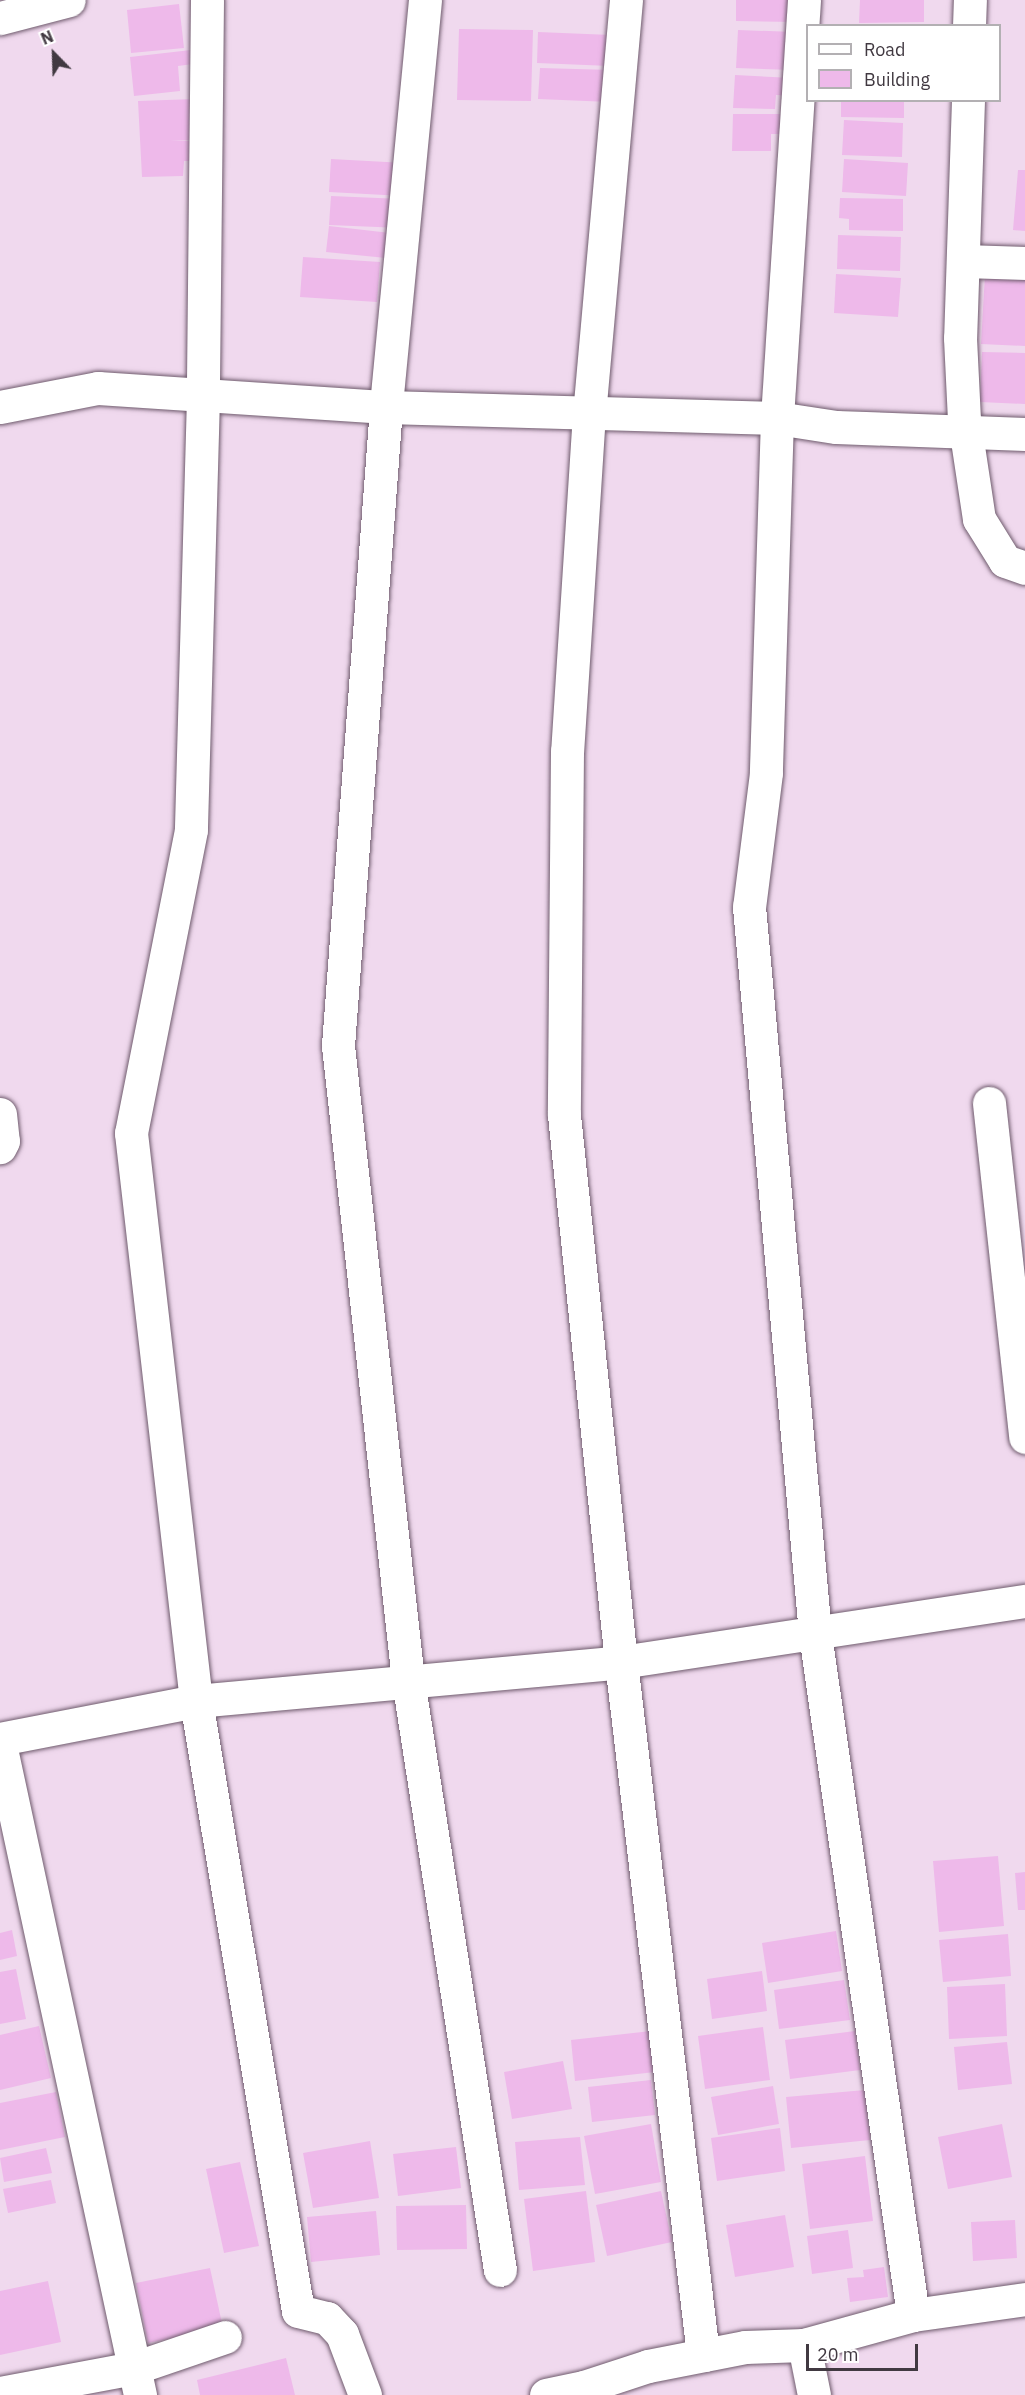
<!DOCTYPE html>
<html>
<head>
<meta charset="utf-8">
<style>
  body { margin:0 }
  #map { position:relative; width:1025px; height:2395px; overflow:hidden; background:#f0d9ee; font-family:"IBM Plex Sans",sans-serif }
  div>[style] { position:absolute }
  .building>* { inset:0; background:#eeb9ea }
  .roads { filter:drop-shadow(0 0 2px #6f5b6d) drop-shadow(0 0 2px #6f5b6d) }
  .street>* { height:33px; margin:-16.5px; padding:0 16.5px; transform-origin:16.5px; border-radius:16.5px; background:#fff }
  span { translate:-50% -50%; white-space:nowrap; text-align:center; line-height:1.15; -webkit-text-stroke:4.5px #fff; paint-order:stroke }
  .legend { position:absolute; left:806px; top:24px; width:195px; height:78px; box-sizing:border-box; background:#fff; border:2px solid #b3b0b3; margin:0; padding:8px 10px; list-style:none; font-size:18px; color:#413941 }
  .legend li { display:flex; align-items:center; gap:12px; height:30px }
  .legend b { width:30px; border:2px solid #b3b0b3 }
  .north { position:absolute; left:24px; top:24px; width:60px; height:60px; -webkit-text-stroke:4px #fff; paint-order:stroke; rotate:337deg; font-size:16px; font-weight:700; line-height:24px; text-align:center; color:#413941 }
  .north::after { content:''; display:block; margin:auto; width:21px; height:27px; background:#413941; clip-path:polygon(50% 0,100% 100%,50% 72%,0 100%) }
  .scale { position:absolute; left:806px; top:2344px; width:112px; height:27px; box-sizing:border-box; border:3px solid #413941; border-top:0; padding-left:8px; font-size:18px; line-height:21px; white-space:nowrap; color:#413941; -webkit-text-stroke:4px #fff; paint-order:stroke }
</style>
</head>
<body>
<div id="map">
  <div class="building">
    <i style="clip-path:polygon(736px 0,798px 0,798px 22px,736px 21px)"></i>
    <i style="clip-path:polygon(860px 0,924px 0,924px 22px,859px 23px)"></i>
    <i style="clip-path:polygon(179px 4px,184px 48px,131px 53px,127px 10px)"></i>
    <i style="clip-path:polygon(459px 29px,533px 30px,531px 101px,457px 100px)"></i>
    <i style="clip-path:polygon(738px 30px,795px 32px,793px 70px,736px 68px)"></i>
    <i style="clip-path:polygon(538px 32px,611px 35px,610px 66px,537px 63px)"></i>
    <i style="clip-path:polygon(191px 50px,193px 64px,178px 66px,180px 91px,134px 96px,130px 57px)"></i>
    <i style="clip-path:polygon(540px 68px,611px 70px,610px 102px,538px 99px)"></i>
    <i style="clip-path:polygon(735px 75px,793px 78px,792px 96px,776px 95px,775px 109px,733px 108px)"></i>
    <i style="clip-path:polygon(195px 99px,196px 140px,170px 140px,193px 141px,193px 161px,184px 161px,183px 176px,142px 177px,138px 101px)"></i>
    <i style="clip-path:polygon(841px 100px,904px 100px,904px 118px,841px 117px)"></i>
    <i style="clip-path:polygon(733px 114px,786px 114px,786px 134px,771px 134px,771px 151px,732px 151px)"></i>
    <i style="clip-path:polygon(844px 120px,903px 123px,902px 157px,842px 155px)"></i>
    <i style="clip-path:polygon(331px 159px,405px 163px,403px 196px,329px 192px)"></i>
    <i style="clip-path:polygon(844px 159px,908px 163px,906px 196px,842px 192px)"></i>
    <i style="clip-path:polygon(1018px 170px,1025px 170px,1025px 231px,1013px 230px)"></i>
    <i style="clip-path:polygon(331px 196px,402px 199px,401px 228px,329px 225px)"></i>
    <i style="clip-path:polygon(840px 198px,903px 199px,903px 231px,849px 230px,849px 219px,839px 218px)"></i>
    <i style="clip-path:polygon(329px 226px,399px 234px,396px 259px,326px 252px)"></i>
    <i style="clip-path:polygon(838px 235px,901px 237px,900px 271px,837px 269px)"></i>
    <i style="clip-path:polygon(303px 257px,380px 262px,377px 302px,300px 297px)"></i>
    <i style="clip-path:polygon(836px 274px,901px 278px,898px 317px,834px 313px)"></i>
    <i style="clip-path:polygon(985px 275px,1025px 277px,1025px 346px,981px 344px)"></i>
    <i style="clip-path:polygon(982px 352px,1025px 353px,1025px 404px,980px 402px)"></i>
    <i style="clip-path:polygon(998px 1856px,1004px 1926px,939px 1932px,933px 1861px)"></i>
    <i style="clip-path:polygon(1025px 1872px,1025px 1910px,1018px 1910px,1015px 1873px)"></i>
    <i style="clip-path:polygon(12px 1930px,17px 1956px,0 1960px,0 1933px)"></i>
    <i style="clip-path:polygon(836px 1931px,842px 1971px,768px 1983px,762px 1943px)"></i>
    <i style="clip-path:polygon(1008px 1934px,1011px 1976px,943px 1982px,939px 1940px)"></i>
    <i style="clip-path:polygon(16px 1969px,26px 2019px,0 2024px,0 1972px)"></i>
    <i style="clip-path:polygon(762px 1971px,767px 2011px,712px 2019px,707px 1979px)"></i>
    <i style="clip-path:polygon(844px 1980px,850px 2020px,779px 2029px,774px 1990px)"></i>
    <i style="clip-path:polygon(1005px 1984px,1007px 2036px,949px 2039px,947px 1987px)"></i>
    <i style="clip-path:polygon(39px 2026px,51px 2078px,0 2090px,0 2035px)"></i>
    <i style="clip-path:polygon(763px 2027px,770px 2080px,705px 2089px,698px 2036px)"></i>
    <i style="clip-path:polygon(651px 2031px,655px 2072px,575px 2081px,571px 2040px)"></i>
    <i style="clip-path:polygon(855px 2031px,860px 2070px,790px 2079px,785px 2040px)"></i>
    <i style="clip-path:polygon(1007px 2042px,1012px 2084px,958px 2090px,954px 2047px)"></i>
    <i style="clip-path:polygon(563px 2061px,572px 2109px,512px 2119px,504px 2072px)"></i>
    <i style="clip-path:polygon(651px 2080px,655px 2115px,592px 2122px,588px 2087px)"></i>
    <i style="clip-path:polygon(773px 2086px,779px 2124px,718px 2135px,711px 2097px)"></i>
    <i style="clip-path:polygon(865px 2090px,870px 2140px,791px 2148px,786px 2097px)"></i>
    <i style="clip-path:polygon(56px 2092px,65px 2137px,0 2150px,0 2103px)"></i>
    <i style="clip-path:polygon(651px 2124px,661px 2182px,595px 2194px,584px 2136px)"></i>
    <i style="clip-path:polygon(1002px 2124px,1012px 2177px,948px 2189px,938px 2137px)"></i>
    <i style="clip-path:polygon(780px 2128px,785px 2171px,717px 2181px,711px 2138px)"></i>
    <i style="clip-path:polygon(580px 2137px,585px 2185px,519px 2190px,515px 2142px)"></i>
    <i style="clip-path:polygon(370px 2141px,379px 2198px,313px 2208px,303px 2153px)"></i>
    <i style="clip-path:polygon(456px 2147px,461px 2188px,398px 2196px,393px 2154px)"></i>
    <i style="clip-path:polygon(46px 2148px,52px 2173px,4px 2182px,0 2158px)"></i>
    <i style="clip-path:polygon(865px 2156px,873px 2221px,810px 2229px,802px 2164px)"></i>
    <i style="clip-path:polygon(240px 2162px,259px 2246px,224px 2253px,206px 2169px)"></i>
    <i style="clip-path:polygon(51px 2180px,56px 2203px,8px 2213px,3px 2189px)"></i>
    <i style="clip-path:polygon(586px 2191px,595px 2262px,533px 2271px,524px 2199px)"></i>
    <i style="clip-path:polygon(661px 2191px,672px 2242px,607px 2256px,596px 2205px)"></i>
    <i style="clip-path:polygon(466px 2205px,467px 2249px,397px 2250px,396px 2206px)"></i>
    <i style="clip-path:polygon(376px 2211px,380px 2255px,311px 2262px,307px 2217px)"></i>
    <i style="clip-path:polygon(785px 2215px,794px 2267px,735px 2277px,726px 2225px)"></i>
    <i style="clip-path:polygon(1015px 2220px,1017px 2258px,973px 2261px,971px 2222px)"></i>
    <i style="clip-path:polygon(848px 2230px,853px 2268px,812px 2274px,807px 2236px)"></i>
    <i style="clip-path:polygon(884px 2267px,888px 2297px,850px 2302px,847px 2278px,864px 2277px,863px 2270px)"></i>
    <i style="clip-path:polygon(210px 2268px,223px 2328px,148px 2343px,136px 2283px)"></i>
    <i style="clip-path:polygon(48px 2281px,61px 2342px,0 2355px,0 2291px)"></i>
    <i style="clip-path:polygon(286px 2358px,295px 2395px,200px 2395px,197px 2380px)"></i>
  </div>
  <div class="roads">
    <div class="street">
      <i style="left:207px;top:0;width:397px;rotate:90.6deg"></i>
      <i style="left:203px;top:397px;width:433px;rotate:91.6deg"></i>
      <i style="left:191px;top:830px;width:309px;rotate:101.2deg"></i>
      <i style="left:131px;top:1133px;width:572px;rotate:83.47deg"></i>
      <i style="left:196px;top:1701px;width:618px;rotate:80.51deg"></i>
      <i style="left:298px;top:2311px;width:30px;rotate:14deg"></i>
      <i style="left:327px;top:2318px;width:22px;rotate:47deg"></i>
      <i style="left:342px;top:2334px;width:65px;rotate:69.3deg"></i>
      <i style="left:425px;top:0;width:409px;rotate:95.5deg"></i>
      <i style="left:386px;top:407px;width:641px;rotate:94.3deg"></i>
      <i style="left:338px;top:1046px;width:638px;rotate:83.7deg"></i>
      <i style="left:408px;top:1680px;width:597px;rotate:81.14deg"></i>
      <i style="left:626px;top:0;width:415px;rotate:95.1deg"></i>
      <i style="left:589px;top:413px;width:339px;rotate:93.7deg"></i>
      <i style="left:567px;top:751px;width:364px;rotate:90.5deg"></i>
      <i style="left:564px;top:1115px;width:550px;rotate:84.05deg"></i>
      <i style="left:621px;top:1662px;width:698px;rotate:83.25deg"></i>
      <i style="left:804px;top:0;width:419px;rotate:93.7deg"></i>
      <i style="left:777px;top:418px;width:355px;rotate:91.8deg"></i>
      <i style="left:766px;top:773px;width:135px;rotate:97.2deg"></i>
      <i style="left:749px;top:907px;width:730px;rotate:84.81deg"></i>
      <i style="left:815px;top:1634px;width:688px;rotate:81.81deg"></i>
      <i style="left:0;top:18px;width:71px;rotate:-14.6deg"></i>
      <i style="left:969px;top:26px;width:26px;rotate:-88deg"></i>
      <i style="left:968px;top:100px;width:238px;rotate:91.9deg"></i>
      <i style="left:960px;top:338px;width:82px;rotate:87.2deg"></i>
      <i style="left:964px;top:420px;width:100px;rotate:81.4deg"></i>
      <i style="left:979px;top:519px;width:49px;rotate:58.2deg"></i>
      <i style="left:1005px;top:561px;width:21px;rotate:19deg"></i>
      <i style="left:965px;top:261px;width:60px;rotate:1.9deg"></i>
      <i style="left:0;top:407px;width:100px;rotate:-11deg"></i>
      <i style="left:98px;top:388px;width:289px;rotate:3.8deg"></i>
      <i style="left:386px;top:407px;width:391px;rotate:1.6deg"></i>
      <i style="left:777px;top:418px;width:60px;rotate:8.7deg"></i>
      <i style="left:836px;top:427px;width:189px;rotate:2.1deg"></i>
      <i style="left:989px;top:1103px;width:336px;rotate:83.8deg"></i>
      <i style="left:0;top:1114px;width:27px;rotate:84deg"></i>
      <i style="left:3px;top:1141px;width:7px;rotate:117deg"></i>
      <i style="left:0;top:1739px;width:200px;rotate:-11deg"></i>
      <i style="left:196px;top:1701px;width:427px;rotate:-5.2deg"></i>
      <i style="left:621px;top:1662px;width:409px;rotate:-8.6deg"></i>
      <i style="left:0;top:1744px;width:666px;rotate:77.86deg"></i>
      <i style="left:804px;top:2345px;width:51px;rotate:78.7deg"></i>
      <i style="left:0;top:2393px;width:136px;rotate:-10.6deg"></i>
      <i style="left:134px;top:2368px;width:96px;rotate:-18.8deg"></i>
      <i style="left:546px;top:2395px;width:39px;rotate:-12deg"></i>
      <i style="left:584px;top:2387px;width:67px;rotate:-18.2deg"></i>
      <i style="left:648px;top:2366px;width:99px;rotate:-11.1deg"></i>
      <i style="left:745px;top:2347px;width:59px;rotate:-1.9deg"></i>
      <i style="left:804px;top:2345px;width:113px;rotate:-15.4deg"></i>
      <i style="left:913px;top:2315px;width:113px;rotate:-8.1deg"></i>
    </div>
  </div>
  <ul class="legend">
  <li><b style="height:8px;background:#fff"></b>Road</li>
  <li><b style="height:16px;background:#eeb9ea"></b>Building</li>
  </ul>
  <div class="north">N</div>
  <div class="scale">20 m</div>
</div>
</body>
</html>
